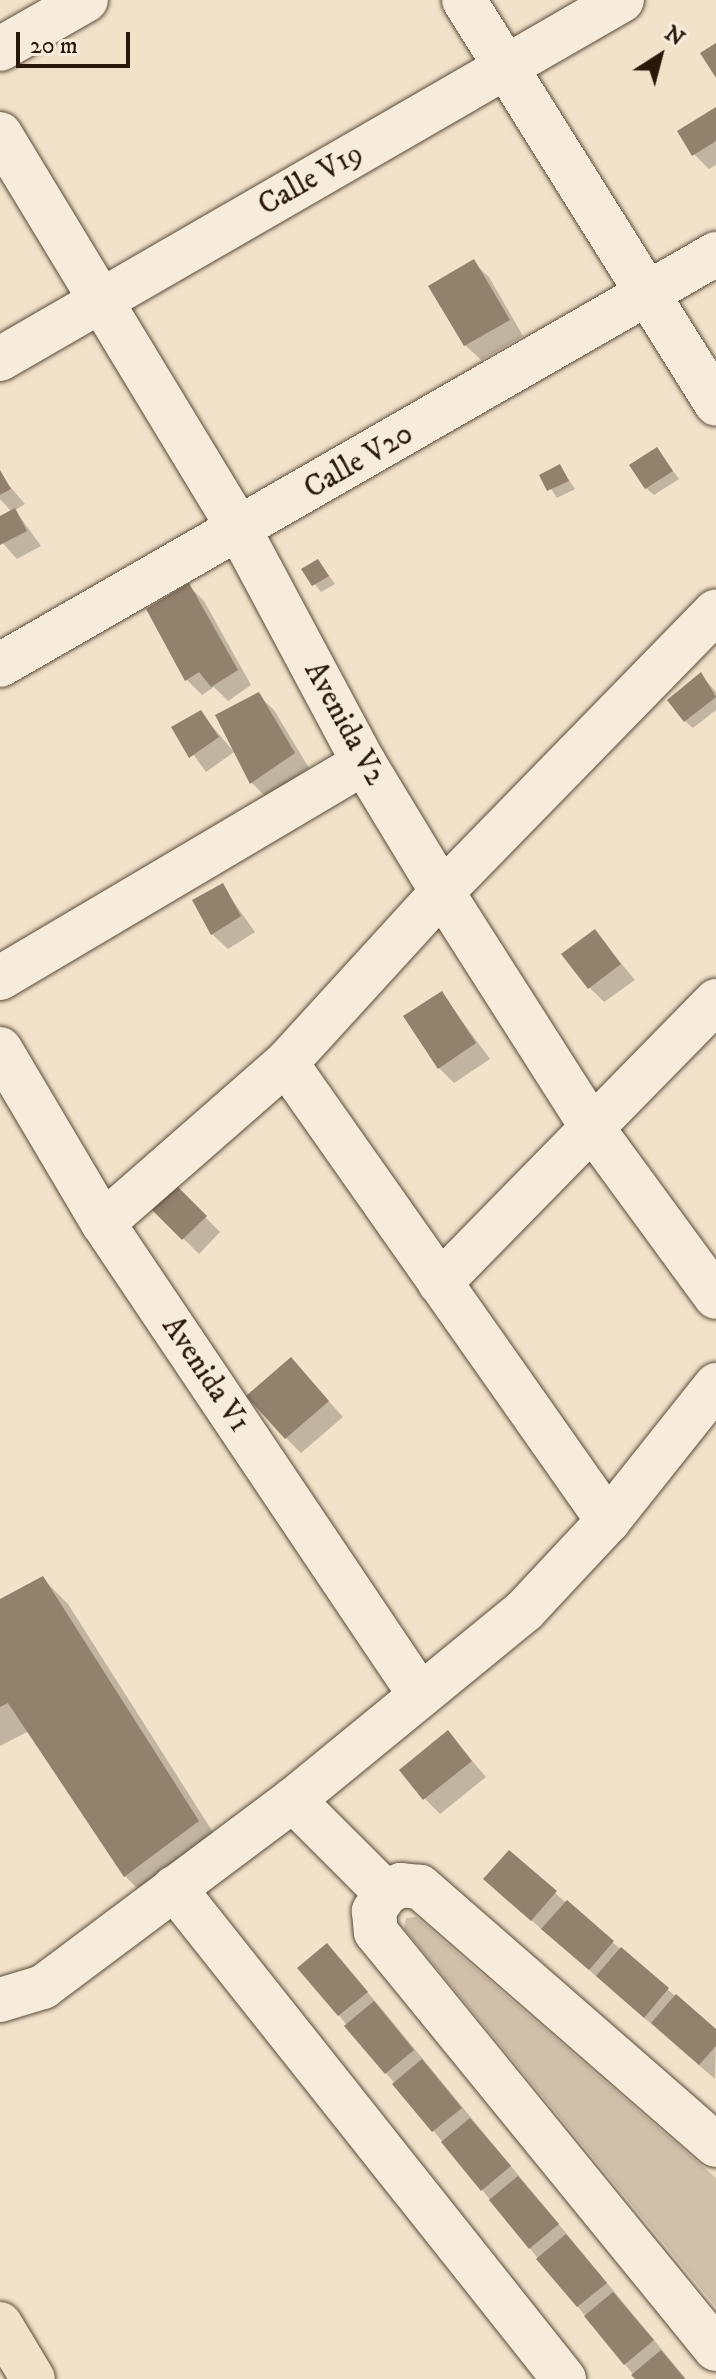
<!DOCTYPE html>
<html>
<head>
<meta charset="utf-8">
<style>
  body { margin:0 }
  #map { position:relative; width:716px; height:2379px; overflow:hidden; background:#f2e2c9; font-family:"IM FELL DW Pica",serif }
  div>[style] { position:absolute }
  .green>* { inset:0; background:#d0bfa9 }
  .shadow>* { inset:0; background:#0003 }
  .building>* { inset:0; background:#92816d }
  .roads { filter:drop-shadow(0 0 2px #5b4a3a) drop-shadow(0 0 2px #5b4a3a) }
  .minor>* { height:44px; margin:-22px; padding:0 22px; transform-origin:22px; border-radius:22px; background:#f7ecdc }
  .highway>* { height:44px; margin:-22px; padding:0 22px; transform-origin:22px; border-radius:22px; background:#f2e2c9 }
  span { translate:-50% -50%; white-space:nowrap; text-align:center; line-height:1.15; -webkit-text-stroke:6px #f7ecdc; paint-order:stroke }
  .street-label { font-size:30px; color:#29170a }
  .north { position:absolute; left:620px; top:16px; width:80px; height:80px; -webkit-text-stroke:6px #f7ecdc; paint-order:stroke; rotate:36deg; font-size:22px; font-weight:700; line-height:32px; text-align:center; color:#29170a }
  .north::after { content:''; display:block; margin:auto; width:28px; height:36px; background:#29170a; clip-path:polygon(50% 0,100% 100%,50% 72%,0 100%) }
  .scale { position:absolute; left:16px; top:32px; width:114px; height:36px; box-sizing:border-box; border:4px solid #29170a; border-top:0; padding-left:10px; font-size:24px; line-height:28px; white-space:nowrap; color:#29170a; -webkit-text-stroke:6px #f7ecdc; paint-order:stroke }
</style>
</head>
<body>
<div id="map">
  <div class="green">
    <i style="clip-path:polygon(416px 1917px,716px 2178px,716px 2307px,404px 1928px,406px 1918px)"></i>
  </div>
  <div class="shadow">
    <i style="clip-path:polygon(716px 110px,716px 165px,709px 169px,694px 154px)"></i>
    <i style="clip-path:polygon(473px 262px,489px 277px,523px 336px,481px 360px,465px 345px,431px 287px)"></i>
    <i style="clip-path:polygon(657px 450px,679px 479px,654px 495px,646px 488px)"></i>
    <i style="clip-path:polygon(560px 467px,575px 489px,557px 498px,542px 475px)"></i>
    <i style="clip-path:polygon(0 475px,25px 504px,15px 510px,41px 546px,17px 559px,0 540px,0 518px,12px 512px,0 499px)"></i>
    <i style="clip-path:polygon(318px 561px,335px 584px,321px 592px,304px 570px)"></i>
    <i style="clip-path:polygon(189px 586px,204px 601px,251px 685px,228px 701px,214px 687px,202px 695px,187px 680px,149px 610px)"></i>
    <i style="clip-path:polygon(701px 675px,716px 692px,716px 710px,693px 728px,685px 721px)"></i>
    <i style="clip-path:polygon(258px 695px,274px 710px,309px 768px,266px 797px,251px 782px)"></i>
    <i style="clip-path:polygon(200px 712px,234px 752px,206px 772px,174px 728px)"></i>
    <i style="clip-path:polygon(222px 886px,255px 932px,228px 949px,212px 934px)"></i>
    <i style="clip-path:polygon(595px 932px,635px 980px,604px 1002px,589px 987px)"></i>
    <i style="clip-path:polygon(441px 993px,490px 1059px,454px 1083px,439px 1068px)"></i>
    <i style="clip-path:polygon(172px 1184px,220px 1232px,199px 1254px,151px 1206px)"></i>
    <i style="clip-path:polygon(291px 1359px,343px 1417px,301px 1453px,286px 1438px)"></i>
    <i style="clip-path:polygon(42px 1578px,68px 1604px,223px 1848px,151px 1902px,125px 1876px,29px 1731px,0 1746px,0 1601px)"></i>
    <i style="clip-path:polygon(448px 1733px,486px 1777px,440px 1814px,425px 1799px)"></i>
    <i style="clip-path:polygon(555px 1893px,716px 2031px,715px 2079px,501px 1894px)"></i>
    <i style="clip-path:polygon(327px 1945px,381px 2008px,686px 2379px,637px 2379px,300px 1968px)"></i>
  </div>
  <div class="building">
    <i style="clip-path:polygon(716px 43px,716px 78px,700px 53px)"></i>
    <i style="clip-path:polygon(716px 107px,716px 141px,692px 156px,677px 131px)"></i>
    <i style="clip-path:polygon(474px 259px,510px 320px,464px 346px,428px 286px)"></i>
    <i style="clip-path:polygon(657px 447px,673px 471px,645px 489px,629px 465px)"></i>
    <i style="clip-path:polygon(560px 464px,569px 481px,547px 491px,539px 475px)"></i>
    <i style="clip-path:polygon(0 470px,11px 489px,0 495px)"></i>
    <i style="clip-path:polygon(15px 508px,27px 531px,0 545px,0 516px)"></i>
    <i style="clip-path:polygon(318px 559px,329px 576px,312px 586px,301px 569px)"></i>
    <i style="clip-path:polygon(189px 583px,238px 670px,211px 687px,199px 672px,185px 681px,146px 609px)"></i>
    <i style="clip-path:polygon(701px 672px,716px 697px,684px 722px,667px 700px)"></i>
    <i style="clip-path:polygon(259px 692px,295px 753px,250px 784px,215px 715px)"></i>
    <i style="clip-path:polygon(201px 710px,219px 737px,189px 758px,171px 727px)"></i>
    <i style="clip-path:polygon(223px 883px,241px 916px,211px 935px,192px 900px)"></i>
    <i style="clip-path:polygon(595px 929px,621px 964px,588px 989px,561px 954px)"></i>
    <i style="clip-path:polygon(442px 991px,476px 1043px,438px 1069px,403px 1016px)"></i>
    <i style="clip-path:polygon(172px 1181px,207px 1216px,182px 1240px,148px 1206px)"></i>
    <i style="clip-path:polygon(291px 1357px,329px 1401px,285px 1439px,246px 1396px)"></i>
    <i style="clip-path:polygon(43px 1576px,199px 1821px,124px 1877px,8px 1703px,0 1707px,0 1599px)"></i>
    <i style="clip-path:polygon(448px 1730px,472px 1761px,423px 1800px,399px 1770px)"></i>
    <i style="clip-path:polygon(509px 1850px,557px 1891px,531px 1921px,483px 1879px)"></i>
    <i style="clip-path:polygon(567px 1900px,614px 1941px,589px 1970px,541px 1929px)"></i>
    <i style="clip-path:polygon(327px 1943px,368px 1992px,338px 2016px,297px 1968px)"></i>
    <i style="clip-path:polygon(621px 1947px,669px 1988px,644px 2018px,596px 1976px)"></i>
    <i style="clip-path:polygon(676px 1994px,716px 2029px,716px 2046px,699px 2065px,651px 2023px)"></i>
    <i style="clip-path:polygon(374px 2001px,414px 2050px,385px 2074px,344px 2026px)"></i>
    <i style="clip-path:polygon(422px 2059px,462px 2108px,432px 2132px,392px 2084px)"></i>
    <i style="clip-path:polygon(470px 2118px,511px 2166px,481px 2191px,441px 2142px)"></i>
    <i style="clip-path:polygon(518px 2176px,559px 2224px,529px 2249px,489px 2200px)"></i>
    <i style="clip-path:polygon(566px 2234px,607px 2283px,577px 2307px,536px 2259px)"></i>
    <i style="clip-path:polygon(613px 2292px,654px 2340px,624px 2365px,584px 2316px)"></i>
    <i style="clip-path:polygon(661px 2350px,685px 2379px,635px 2379px,631px 2375px)"></i>
  </div>
  <div class="roads">
    <div class="minor">
      <i style="left:464px;top:0;width:476px;rotate:58deg"></i>
      <i style="left:0;top:49px;width:99px;rotate:-29.7deg"></i>
      <i style="left:0;top:134px;width:464px;rotate:58.8deg"></i>
      <i style="left:240px;top:531px;width:263px;rotate:61.9deg"></i>
      <i style="left:364px;top:763px;width:151px;rotate:58.8deg"></i>
      <i style="left:442px;top:892px;width:281px;rotate:57.5deg"></i>
      <i style="left:593px;top:1129px;width:208px;rotate:53.8deg"></i>
      <i style="left:0;top:359px;width:718px;rotate:-29.99deg"></i>
      <i style="left:0;top:665px;width:826px;rotate:-29.86deg"></i>
      <i style="left:0;top:978px;width:423px;rotate:-30.6deg"></i>
      <i style="left:0;top:1049px;width:202px;rotate:59.4deg"></i>
      <i style="left:103px;top:1223px;width:569px;rotate:56.11deg"></i>
      <i style="left:286px;top:1063px;width:560px;rotate:54.89deg"></i>
      <i style="left:103px;top:1223px;width:243px;rotate:-41.2deg"></i>
      <i style="left:286px;top:1063px;width:231px;rotate:-47.6deg"></i>
      <i style="left:442px;top:892px;width:392px;rotate:-45.7deg"></i>
      <i style="left:440px;top:1283px;width:395px;rotate:-45.6deg"></i>
      <i style="left:293px;top:1800px;width:132px;rotate:45deg"></i>
      <i style="left:174px;top:1888px;width:627px;rotate:51.54deg"></i>
      <i style="left:0;top:2000px;width:45px;rotate:-16.8deg"></i>
      <i style="left:43px;top:1987px;width:312px;rotate:-36.8deg"></i>
      <i style="left:293px;top:1800px;width:300px;rotate:-39.3deg"></i>
      <i style="left:525px;top:1610px;width:122px;rotate:-47deg"></i>
      <i style="left:608px;top:1521px;width:174px;rotate:-51.5deg"></i>
      <i style="left:716px;top:2145px;width:393px;rotate:-138.9deg"></i>
      <i style="left:420px;top:1887px;width:19px;rotate:-174deg"></i>
      <i style="left:401px;top:1885px;width:17px;rotate:152deg"></i>
      <i style="left:386px;top:1893px;width:22px;rotate:124deg"></i>
      <i style="left:374px;top:1911px;width:21px;rotate:85deg"></i>
      <i style="left:376px;top:1932px;width:538px;rotate:50.81deg"></i>
    </div>
    <div class="highway">
      <i style="left:0;top:2324px;width:64px;rotate:59deg"></i>
    </div>
  </div>
  <div class="street-label">
    <span style="left:311px;top:180px;rotate:-30deg">Calle V19</span>
    <span style="left:359px;top:462px;rotate:-30deg">Calle V20</span>
    <span style="left:344px;top:724px;rotate:61deg">Avenida V2</span>
    <span style="left:205px;top:1375px;rotate:56deg">Avenida V1</span>
  </div>
  <div class="north">N</div>
  <div class="scale">20 m</div>
</div>
</body>
</html>
